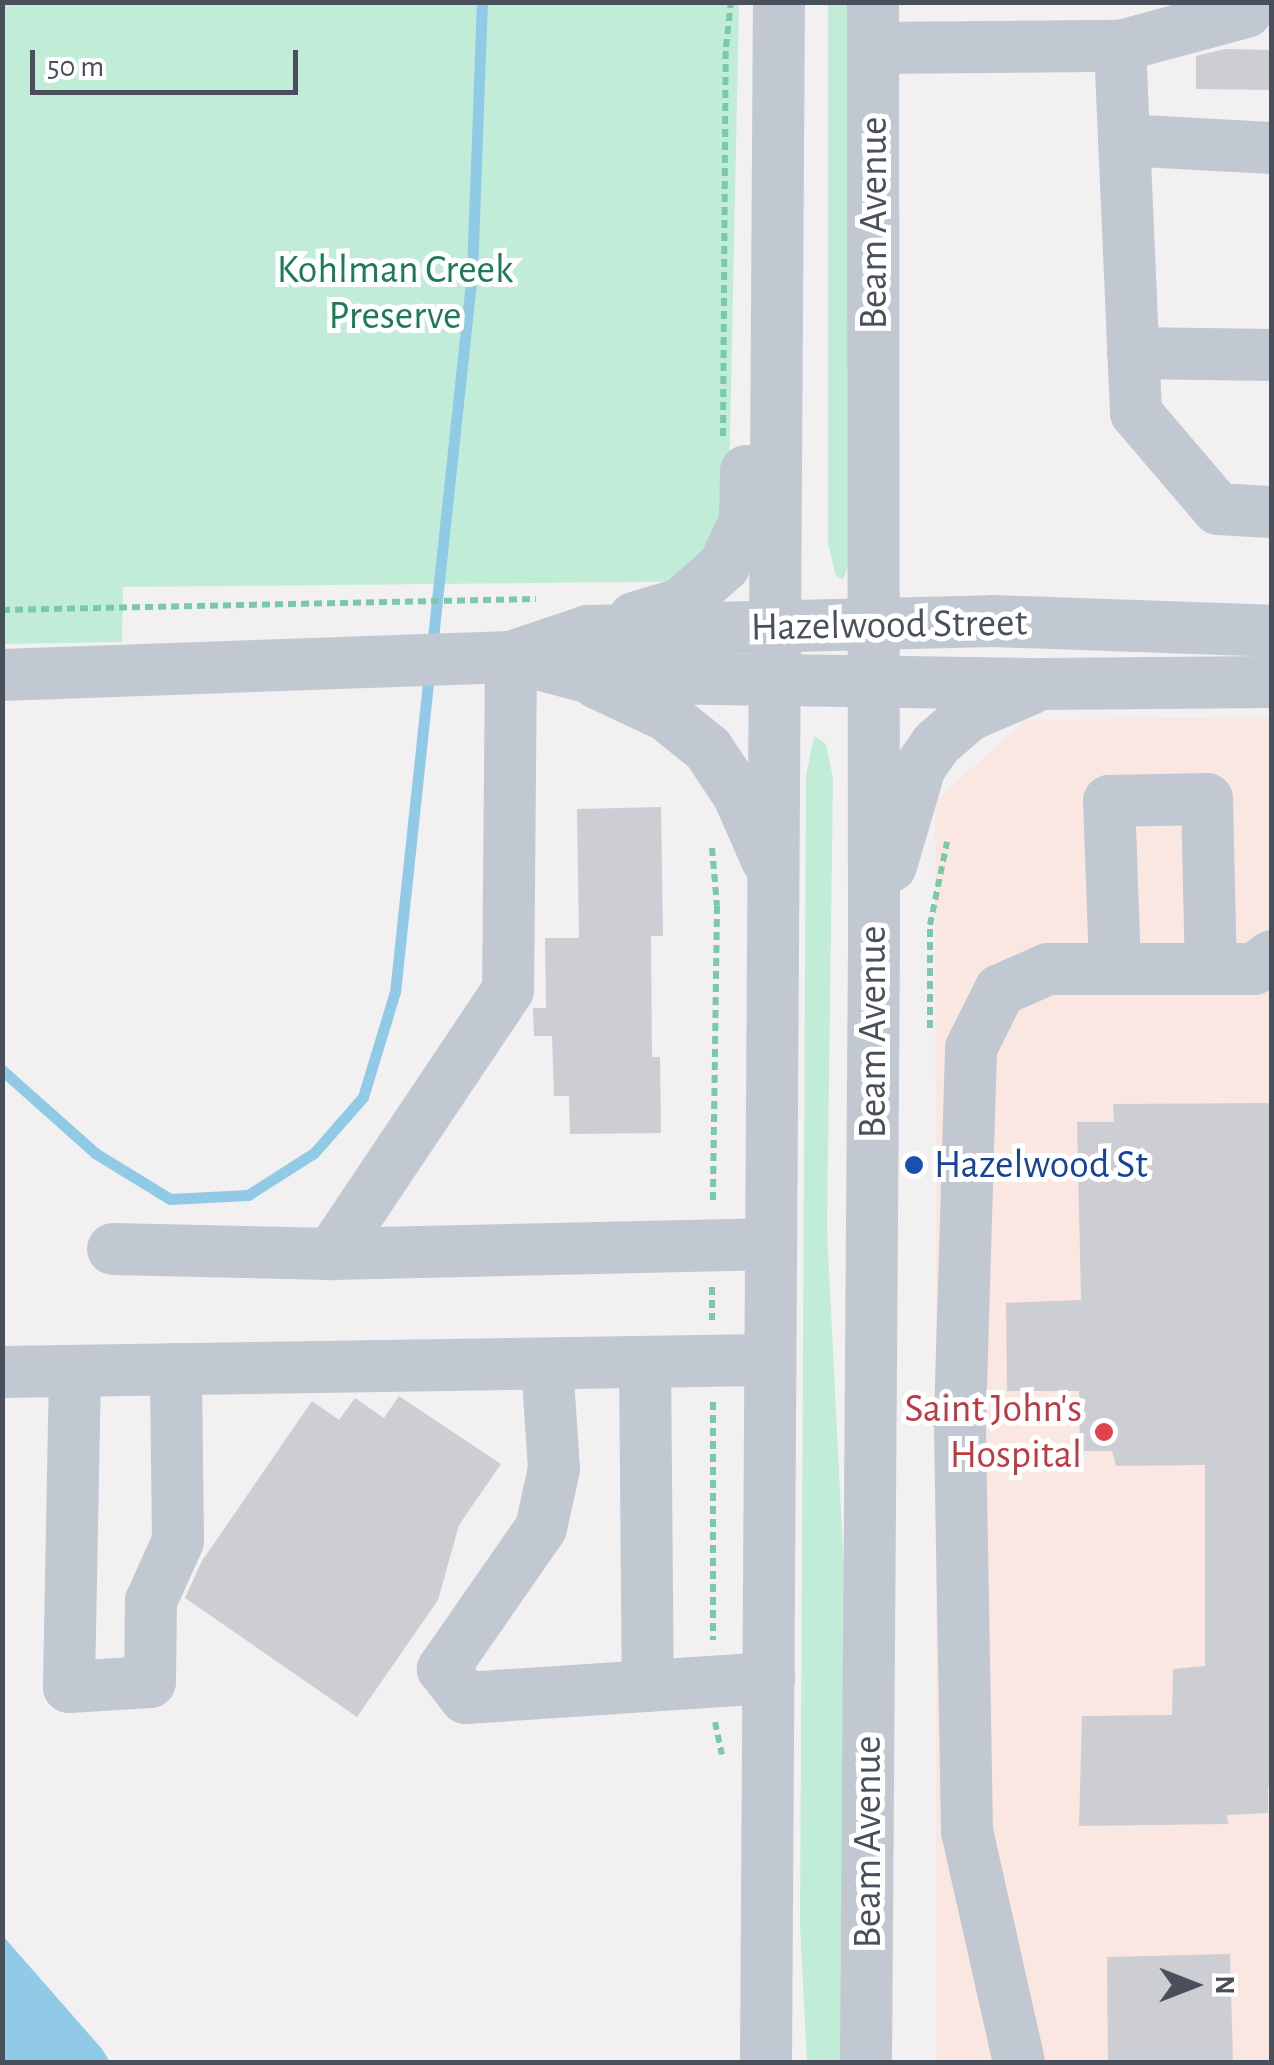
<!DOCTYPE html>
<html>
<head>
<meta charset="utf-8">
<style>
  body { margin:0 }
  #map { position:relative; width:1274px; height:2065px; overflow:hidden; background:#f2f0f0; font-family:"Alegreya Sans",sans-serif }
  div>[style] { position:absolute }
  .medical>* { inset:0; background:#fae7e2 }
  .green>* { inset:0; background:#c1edd8 }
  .water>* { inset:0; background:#91cae7 }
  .stream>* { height:11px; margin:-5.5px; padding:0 5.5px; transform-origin:5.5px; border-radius:5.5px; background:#91cae7 }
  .building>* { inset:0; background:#cdced4 }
  .path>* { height:6px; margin-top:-3px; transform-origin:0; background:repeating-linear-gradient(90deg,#7bc9ad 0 8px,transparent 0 13px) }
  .minor>* { height:52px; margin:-26px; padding:0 26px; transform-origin:26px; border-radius:26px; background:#c1c8d1 }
  .dots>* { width:28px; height:28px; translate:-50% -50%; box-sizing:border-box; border:5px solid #fff; border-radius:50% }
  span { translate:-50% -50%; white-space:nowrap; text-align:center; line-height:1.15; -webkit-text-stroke:10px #fff; paint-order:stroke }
  .street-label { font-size:40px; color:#49505c }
  .park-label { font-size:40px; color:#1d7a58 }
  .transit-label { font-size:40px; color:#164399 }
  .left { translate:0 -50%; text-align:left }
  .health-label { font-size:40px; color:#be3a42 }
  .right { translate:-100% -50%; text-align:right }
  .frame { position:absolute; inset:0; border:5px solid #49505c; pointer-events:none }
  .north { position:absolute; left:1144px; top:1935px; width:100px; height:100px; -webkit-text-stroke:8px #fff; paint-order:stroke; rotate:90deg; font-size:28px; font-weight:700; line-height:40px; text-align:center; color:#49505c }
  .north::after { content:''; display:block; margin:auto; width:35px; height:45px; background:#49505c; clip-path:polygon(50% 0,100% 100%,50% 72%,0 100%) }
  .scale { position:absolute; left:30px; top:50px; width:268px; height:45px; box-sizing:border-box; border:5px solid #49505c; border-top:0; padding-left:12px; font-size:30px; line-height:35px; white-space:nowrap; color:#49505c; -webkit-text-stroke:8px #fff; paint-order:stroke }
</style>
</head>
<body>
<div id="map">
  <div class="medical">
    <i style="clip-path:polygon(1271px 717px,1271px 2062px,936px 2062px,935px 801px,1026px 720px)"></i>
  </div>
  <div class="green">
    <i style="clip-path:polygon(2px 3px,739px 3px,727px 581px,123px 587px,122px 642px,3px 644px)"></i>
    <i style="clip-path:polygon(828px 3px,858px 3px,852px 556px,843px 580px,836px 576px,828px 544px)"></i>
    <i style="clip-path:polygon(814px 736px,826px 744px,833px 778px,827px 1230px,845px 1591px,842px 2062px,807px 2062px,800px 1926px,806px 776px)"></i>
  </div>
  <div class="water">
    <i style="clip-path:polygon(3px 1936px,102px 2049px,110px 2062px,3px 2062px)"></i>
  </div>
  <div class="stream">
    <i style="left:432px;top:647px;width:376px;rotate:-83.9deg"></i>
    <i style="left:472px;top:273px;width:271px;rotate:-87.9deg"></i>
    <i style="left:2px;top:1070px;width:125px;rotate:41.7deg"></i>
    <i style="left:95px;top:1153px;width:88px;rotate:31.5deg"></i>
    <i style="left:170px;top:1199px;width:78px;rotate:-2.9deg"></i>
    <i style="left:248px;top:1195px;width:78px;rotate:-32.5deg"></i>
    <i style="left:314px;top:1153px;width:74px;rotate:-48.8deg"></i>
    <i style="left:363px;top:1097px;width:110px;rotate:-73.1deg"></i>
    <i style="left:395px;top:992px;width:319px;rotate:-83.9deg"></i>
  </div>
  <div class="building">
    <i style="clip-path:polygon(1225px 49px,1272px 50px,1272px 90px,1196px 89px,1196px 56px)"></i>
    <i style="clip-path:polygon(661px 807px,663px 936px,651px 936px,652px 1057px,660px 1057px,661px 1133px,570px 1134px,569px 1096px,554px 1096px,552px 1036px,534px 1036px,533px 1008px,546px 1008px,545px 938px,579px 938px,577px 809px)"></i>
    <i style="clip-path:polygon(1272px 1103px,1272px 1787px,1268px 1787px,1268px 1813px,1227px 1815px,1228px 1824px,1079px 1826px,1082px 1716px,1172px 1715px,1173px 1669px,1205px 1666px,1205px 1465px,1116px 1466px,1112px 1451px,1080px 1451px,1079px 1391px,1007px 1391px,1006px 1303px,1081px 1300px,1077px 1122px,1114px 1122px,1113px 1104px)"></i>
    <i style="clip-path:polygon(399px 1396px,501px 1464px,459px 1525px,438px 1600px,357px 1717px,185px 1598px,202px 1561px,312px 1401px,339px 1420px,355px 1398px,384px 1418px)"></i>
    <i style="clip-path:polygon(1230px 1954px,1233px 2062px,1108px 2062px,1107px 1957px)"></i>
  </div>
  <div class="path">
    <i style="left:723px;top:436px;width:389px;rotate:-89.6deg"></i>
    <i style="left:726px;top:47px;width:45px;rotate:-83.7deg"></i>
    <i style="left:2px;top:610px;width:534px;rotate:-1.18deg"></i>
    <i style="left:712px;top:848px;width:58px;rotate:85.1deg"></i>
    <i style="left:717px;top:906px;width:299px;rotate:90.8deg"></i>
    <i style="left:930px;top:1028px;width:103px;rotate:-90deg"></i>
    <i style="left:930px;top:925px;width:85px;rotate:-78.4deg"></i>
    <i style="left:712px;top:1287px;width:33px;rotate:90deg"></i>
    <i style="left:713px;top:1402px;width:238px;rotate:90deg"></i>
    <i style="left:715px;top:1722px;width:33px;rotate:78deg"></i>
  </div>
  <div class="minor">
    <i style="left:1120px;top:46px;width:131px;rotate:-15.1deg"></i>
    <i style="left:873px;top:48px;width:247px;rotate:-0.5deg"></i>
    <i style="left:1120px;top:46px;width:367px;rotate:87.5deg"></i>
    <i style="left:1136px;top:413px;width:126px;rotate:49.5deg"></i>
    <i style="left:1218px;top:509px;width:54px;rotate:3.2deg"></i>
    <i style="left:1124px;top:140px;width:148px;rotate:3.1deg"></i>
    <i style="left:1133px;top:353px;width:139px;rotate:0.8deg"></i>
    <i style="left:634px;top:618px;width:49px;rotate:-16.6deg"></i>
    <i style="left:681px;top:604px;width:57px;rotate:-41.5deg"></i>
    <i style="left:724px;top:566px;width:50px;rotate:-65deg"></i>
    <i style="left:745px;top:521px;width:50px;rotate:-88.9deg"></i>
    <i style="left:511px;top:657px;width:333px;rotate:90.5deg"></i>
    <i style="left:508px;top:990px;width:318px;rotate:123.8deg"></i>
    <i style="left:331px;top:1254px;width:440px;rotate:-1.3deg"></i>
    <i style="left:511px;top:657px;width:79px;rotate:14.7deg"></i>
    <i style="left:587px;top:677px;width:455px;rotate:0.9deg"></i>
    <i style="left:1042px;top:684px;width:230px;rotate:-0.5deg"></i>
    <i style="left:2px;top:675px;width:509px;rotate:-2.03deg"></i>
    <i style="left:511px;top:657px;width:81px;rotate:-18.7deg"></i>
    <i style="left:588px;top:631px;width:404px;rotate:-1.4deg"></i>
    <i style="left:992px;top:621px;width:280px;rotate:2deg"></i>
    <i style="left:597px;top:683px;width:77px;rotate:25.2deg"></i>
    <i style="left:667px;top:716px;width:53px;rotate:38.8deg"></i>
    <i style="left:708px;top:749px;width:56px;rotate:56.6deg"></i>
    <i style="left:739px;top:796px;width:70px;rotate:66.4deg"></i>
    <i style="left:891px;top:866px;width:103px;rotate:-73.7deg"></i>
    <i style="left:920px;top:767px;width:28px;rotate:-55deg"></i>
    <i style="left:936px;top:744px;width:43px;rotate:-41.2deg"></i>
    <i style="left:968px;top:716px;width:68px;rotate:-23.5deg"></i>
    <i style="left:1115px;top:969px;width:168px;rotate:-92deg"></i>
    <i style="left:1109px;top:801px;width:98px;rotate:-1.2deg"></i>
    <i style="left:1207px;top:799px;width:170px;rotate:88.7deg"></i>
    <i style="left:113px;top:1249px;width:218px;rotate:1.3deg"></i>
    <i style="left:645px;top:1362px;width:324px;rotate:89.5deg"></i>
    <i style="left:547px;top:1364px;width:105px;rotate:86.2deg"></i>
    <i style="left:554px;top:1469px;width:60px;rotate:102.4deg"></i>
    <i style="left:541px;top:1528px;width:172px;rotate:124.8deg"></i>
    <i style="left:443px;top:1669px;width:37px;rotate:52deg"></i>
    <i style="left:466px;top:1698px;width:304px;rotate:-3.8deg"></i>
    <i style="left:75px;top:1371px;width:316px;rotate:91.1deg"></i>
    <i style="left:69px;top:1687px;width:81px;rotate:-3.5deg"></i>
    <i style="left:150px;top:1682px;width:81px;rotate:-89.3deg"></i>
    <i style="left:151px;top:1601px;width:66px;rotate:-65.8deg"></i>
    <i style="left:178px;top:1541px;width:172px;rotate:-90.7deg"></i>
    <i style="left:2px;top:1372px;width:768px;rotate:-0.9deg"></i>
    <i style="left:766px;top:2062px;width:2060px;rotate:-89.64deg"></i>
    <i style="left:866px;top:2062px;width:1116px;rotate:-89.59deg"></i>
    <i style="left:874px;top:946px;width:944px;rotate:-90.06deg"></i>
    <i style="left:1019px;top:2062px;width:236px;rotate:-102.7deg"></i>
    <i style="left:967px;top:1832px;width:412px;rotate:-91deg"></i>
    <i style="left:960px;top:1420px;width:372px;rotate:-88.3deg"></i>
    <i style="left:971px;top:1048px;width:65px;rotate:-63.4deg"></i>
    <i style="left:1000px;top:990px;width:52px;rotate:-23.6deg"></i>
    <i style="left:1048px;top:969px;width:206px"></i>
    <i style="left:1254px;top:969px;width:22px;rotate:-36deg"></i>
  </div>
  <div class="dots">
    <i style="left:914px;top:1165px;background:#1a4fb4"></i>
    <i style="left:1104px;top:1432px;background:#e0444e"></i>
  </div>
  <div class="street-label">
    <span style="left:874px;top:223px;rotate:-90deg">Beam Avenue</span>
    <span style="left:889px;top:625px;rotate:-1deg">Hazelwood Street</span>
    <span style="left:873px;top:1032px;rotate:-90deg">Beam Avenue</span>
    <span style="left:868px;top:1842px;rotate:-90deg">Beam Avenue</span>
  </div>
  <div class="park-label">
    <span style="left:395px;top:293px">Kohlman Creek<br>Preserve</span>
  </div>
  <div class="transit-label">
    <span class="left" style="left:934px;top:1165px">Hazelwood St</span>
  </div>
  <div class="health-label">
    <span class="right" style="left:1082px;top:1432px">Saint John's<br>Hospital</span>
  </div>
  <div class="frame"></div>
  <div class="north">N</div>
  <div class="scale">50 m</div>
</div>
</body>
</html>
